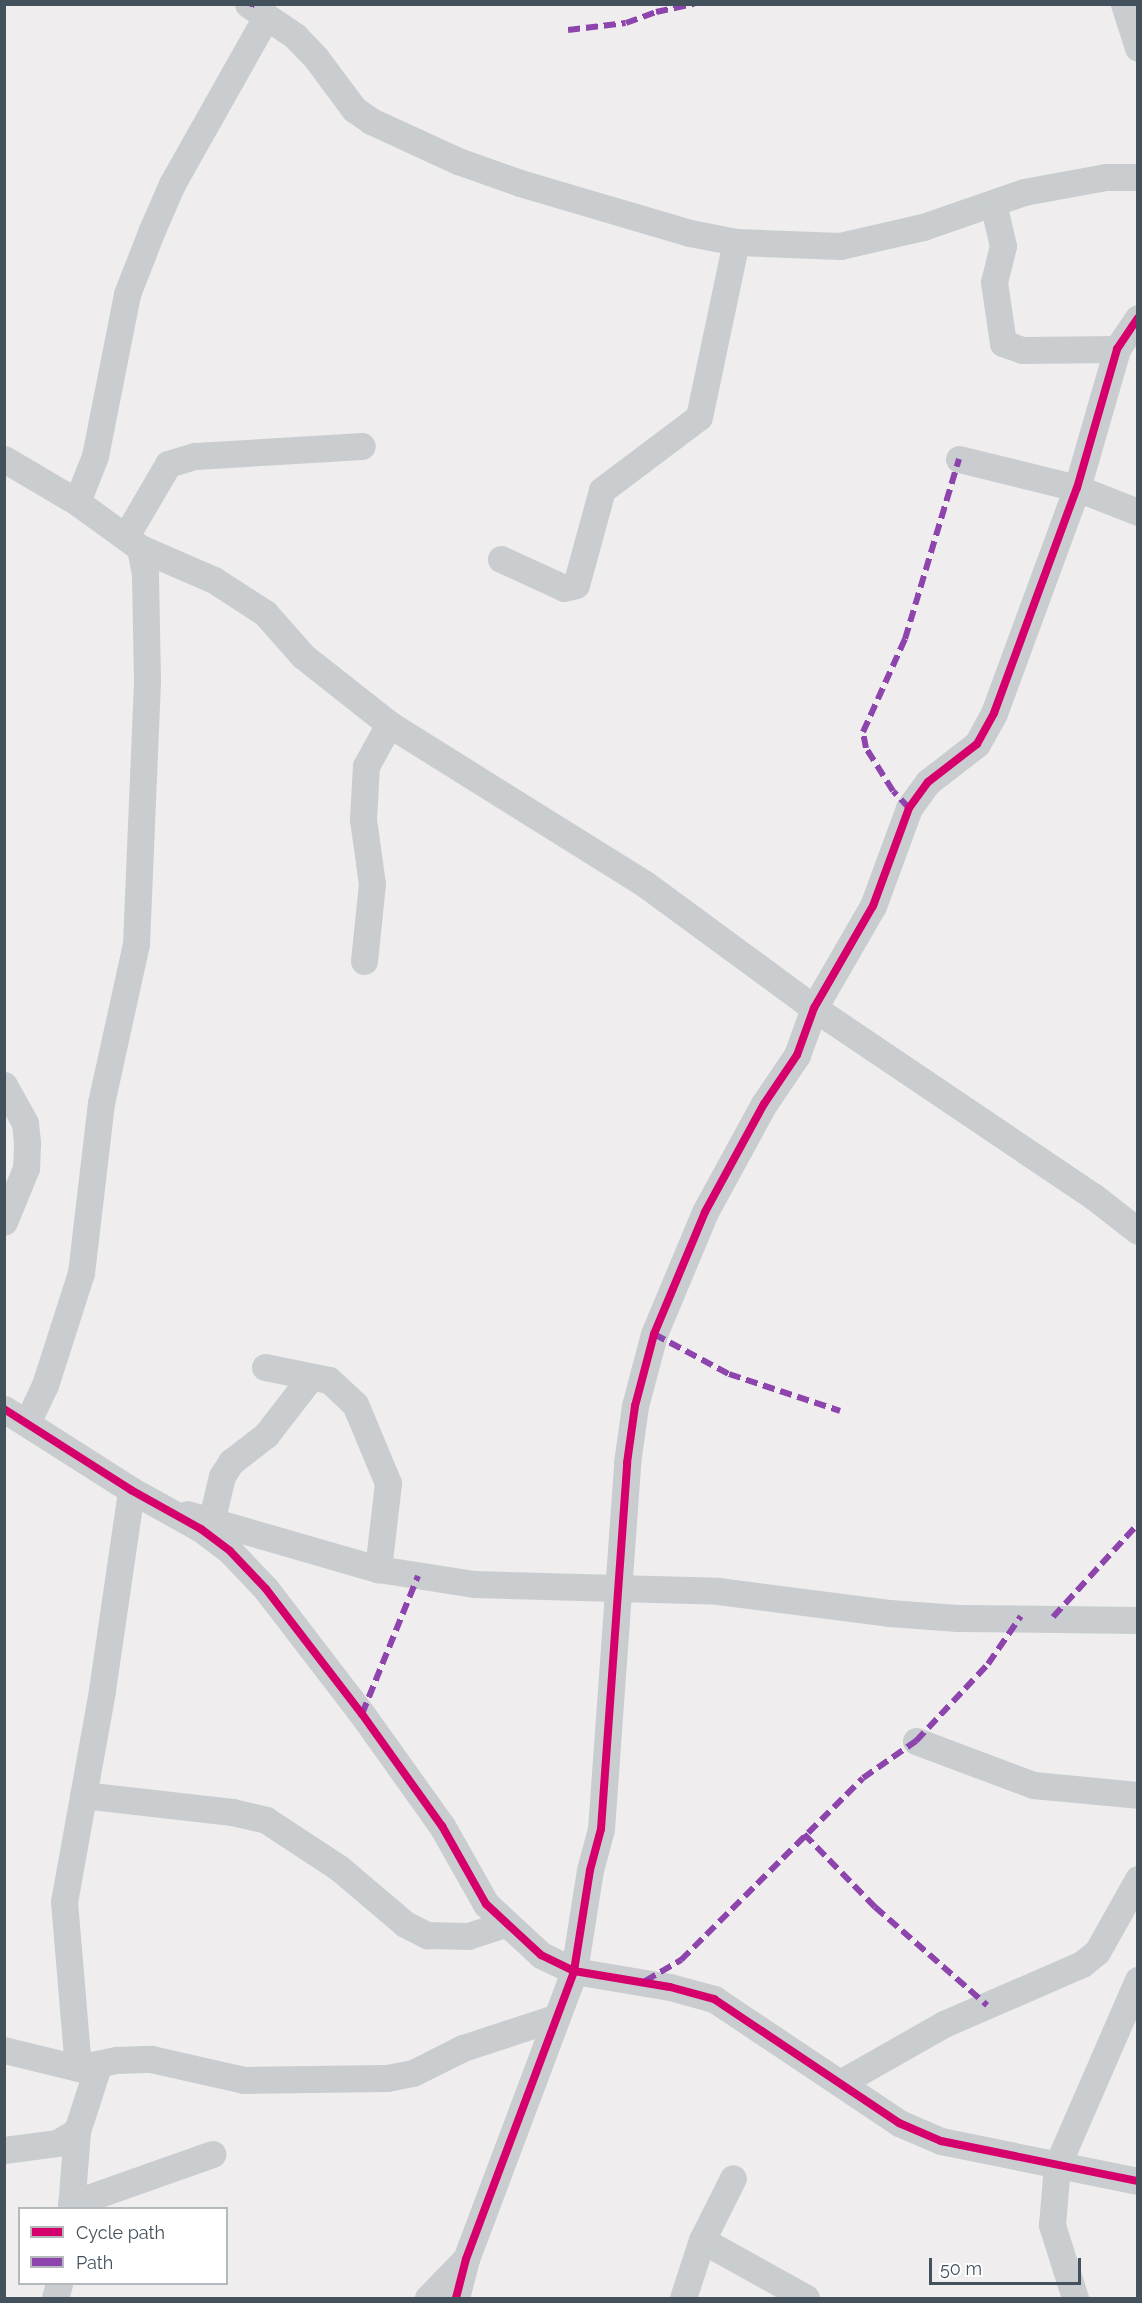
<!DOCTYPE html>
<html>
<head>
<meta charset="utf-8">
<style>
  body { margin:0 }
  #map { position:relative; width:1142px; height:2303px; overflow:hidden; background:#efeded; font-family:Raleway,sans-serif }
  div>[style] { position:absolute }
  .minor>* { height:27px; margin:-13.5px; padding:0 13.5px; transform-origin:13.5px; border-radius:13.5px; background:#c9cdcf }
  .quiet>* { height:6px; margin-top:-3px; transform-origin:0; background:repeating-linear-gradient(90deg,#8e44ad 0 12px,transparent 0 18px) }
  .cycleway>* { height:8px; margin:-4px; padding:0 4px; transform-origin:4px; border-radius:4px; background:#d6006c }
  span { translate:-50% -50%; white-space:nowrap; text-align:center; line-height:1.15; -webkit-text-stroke:4.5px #fff; paint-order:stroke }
  .frame { position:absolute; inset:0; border:6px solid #43515c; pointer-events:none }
  .legend { position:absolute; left:18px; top:2207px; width:210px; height:78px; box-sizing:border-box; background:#fff; border:2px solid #b4b9be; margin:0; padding:8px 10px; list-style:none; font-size:18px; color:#43515c }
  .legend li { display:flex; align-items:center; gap:12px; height:30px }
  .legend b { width:30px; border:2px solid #b4b9be }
  .scale { position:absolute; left:929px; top:2258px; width:152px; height:27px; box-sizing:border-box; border:3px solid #43515c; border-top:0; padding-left:8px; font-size:18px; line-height:21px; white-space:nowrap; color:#43515c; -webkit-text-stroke:4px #fff; paint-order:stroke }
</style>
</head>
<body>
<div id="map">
  <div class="minor">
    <i style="left:248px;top:4px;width:57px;rotate:34.2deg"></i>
    <i style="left:295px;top:36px;width:30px;rotate:46deg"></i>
    <i style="left:316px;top:58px;width:64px;rotate:53.3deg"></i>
    <i style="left:354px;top:109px;width:21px;rotate:35deg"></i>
    <i style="left:371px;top:121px;width:96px;rotate:24.7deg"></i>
    <i style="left:458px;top:161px;width:66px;rotate:19.5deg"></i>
    <i style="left:520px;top:183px;width:177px;rotate:16.4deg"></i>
    <i style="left:690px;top:233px;width:47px;rotate:11.1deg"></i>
    <i style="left:736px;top:242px;width:104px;rotate:2.2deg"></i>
    <i style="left:840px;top:246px;width:85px;rotate:-12.9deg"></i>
    <i style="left:923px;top:227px;width:107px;rotate:-19.1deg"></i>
    <i style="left:1024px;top:192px;width:83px;rotate:-10.4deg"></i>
    <i style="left:1106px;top:177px;width:32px"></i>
    <i style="left:1124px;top:4px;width:46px;rotate:72.3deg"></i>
    <i style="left:993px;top:203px;width:44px;rotate:76.9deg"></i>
    <i style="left:1003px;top:246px;width:37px;rotate:104deg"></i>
    <i style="left:994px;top:282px;width:62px;rotate:81.6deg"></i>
    <i style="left:1003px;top:343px;width:20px;rotate:20deg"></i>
    <i style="left:1022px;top:350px;width:95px;rotate:-0.6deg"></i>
    <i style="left:4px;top:459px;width:85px;rotate:30.5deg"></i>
    <i style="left:77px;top:502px;width:78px;rotate:36.1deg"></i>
    <i style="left:140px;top:548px;width:81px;rotate:23.4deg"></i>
    <i style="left:214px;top:580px;width:61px;rotate:32.9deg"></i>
    <i style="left:265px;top:613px;width:57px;rotate:48.5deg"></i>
    <i style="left:303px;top:656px;width:110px;rotate:38.3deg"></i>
    <i style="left:389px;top:724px;width:302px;rotate:32deg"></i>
    <i style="left:645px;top:884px;width:210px;rotate:36.3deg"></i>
    <i style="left:814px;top:1008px;width:336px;rotate:34deg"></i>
    <i style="left:1093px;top:1196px;width:57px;rotate:37.9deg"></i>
    <i style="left:959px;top:459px;width:122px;rotate:13.8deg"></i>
    <i style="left:1077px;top:488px;width:66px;rotate:21.5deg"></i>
    <i style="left:77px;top:502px;width:49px;rotate:-68.6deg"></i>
    <i style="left:95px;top:456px;width:165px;rotate:-78.8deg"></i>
    <i style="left:127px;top:294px;width:69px;rotate:-68.7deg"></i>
    <i style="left:152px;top:230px;width:50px;rotate:-66.5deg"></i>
    <i style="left:172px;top:184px;width:192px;rotate:-60.6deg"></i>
    <i style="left:126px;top:536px;width:83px;rotate:-59.7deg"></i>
    <i style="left:168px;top:464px;width:28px;rotate:-17deg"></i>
    <i style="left:195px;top:456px;width:167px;rotate:-3.4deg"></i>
    <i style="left:501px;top:559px;width:69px;rotate:24.7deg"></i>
    <i style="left:564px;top:588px;width:12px;rotate:-14deg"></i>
    <i style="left:576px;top:585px;width:98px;rotate:-74.7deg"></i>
    <i style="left:602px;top:490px;width:121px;rotate:-37deg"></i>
    <i style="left:699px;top:417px;width:179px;rotate:-78.1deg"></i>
    <i style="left:364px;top:961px;width:77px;rotate:-84.1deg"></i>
    <i style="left:372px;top:884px;width:66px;rotate:-97.9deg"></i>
    <i style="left:363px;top:819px;width:53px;rotate:-86.8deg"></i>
    <i style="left:366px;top:766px;width:48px;rotate:-61.3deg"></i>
    <i style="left:4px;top:1085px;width:43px;rotate:61.1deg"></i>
    <i style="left:25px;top:1123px;width:20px;rotate:84deg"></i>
    <i style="left:27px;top:1143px;width:25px;rotate:92deg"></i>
    <i style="left:26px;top:1168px;width:58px;rotate:112.2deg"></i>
    <i style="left:265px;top:1367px;width:65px;rotate:11.5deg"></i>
    <i style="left:329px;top:1380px;width:35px;rotate:43deg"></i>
    <i style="left:355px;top:1404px;width:86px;rotate:67.3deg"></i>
    <i style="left:388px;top:1483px;width:87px;rotate:96.6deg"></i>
    <i style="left:4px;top:1409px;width:151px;rotate:32.5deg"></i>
    <i style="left:131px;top:1490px;width:80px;rotate:29.1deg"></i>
    <i style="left:201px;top:1529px;width:36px;rotate:37deg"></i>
    <i style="left:230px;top:1551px;width:52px;rotate:46.5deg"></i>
    <i style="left:266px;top:1589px;width:158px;rotate:52.5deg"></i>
    <i style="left:362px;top:1714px;width:138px;rotate:54.5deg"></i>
    <i style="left:442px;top:1826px;width:90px;rotate:60.6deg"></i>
    <i style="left:486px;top:1904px;width:75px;rotate:42.8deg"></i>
    <i style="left:541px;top:1955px;width:37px;rotate:26deg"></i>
    <i style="left:574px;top:1971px;width:97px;rotate:9.5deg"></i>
    <i style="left:670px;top:1987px;width:46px;rotate:15.3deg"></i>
    <i style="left:714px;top:1999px;width:223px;rotate:33.8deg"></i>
    <i style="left:899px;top:2123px;width:46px;rotate:23.2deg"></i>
    <i style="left:941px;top:2141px;width:201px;rotate:11.5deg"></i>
    <i style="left:27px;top:1423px;width:42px;rotate:-64.7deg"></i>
    <i style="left:45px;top:1385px;width:118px;rotate:-72.2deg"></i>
    <i style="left:81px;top:1273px;width:171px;rotate:-83.3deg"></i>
    <i style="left:101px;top:1103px;width:163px;rotate:-77.6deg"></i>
    <i style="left:136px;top:944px;width:264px;rotate:-87.6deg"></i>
    <i style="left:147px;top:680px;width:106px;rotate:-91.1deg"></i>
    <i style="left:145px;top:574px;width:26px;rotate:-101deg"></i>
    <i style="left:187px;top:1514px;width:199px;rotate:16.1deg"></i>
    <i style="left:378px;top:1569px;width:97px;rotate:8.9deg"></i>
    <i style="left:474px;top:1584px;width:244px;rotate:1.6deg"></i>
    <i style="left:718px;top:1591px;width:172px;rotate:7.3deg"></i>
    <i style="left:889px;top:1613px;width:69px;rotate:4.1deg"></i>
    <i style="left:958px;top:1618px;width:180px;rotate:0.6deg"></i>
    <i style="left:212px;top:1518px;width:43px;rotate:-76.6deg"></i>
    <i style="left:222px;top:1476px;width:17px;rotate:-57deg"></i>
    <i style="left:231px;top:1462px;width:44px;rotate:-37.6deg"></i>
    <i style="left:266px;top:1435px;width:73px;rotate:-52.2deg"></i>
    <i style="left:916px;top:1741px;width:125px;rotate:20.6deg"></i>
    <i style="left:1033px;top:1785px;width:105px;rotate:5.4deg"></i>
    <i style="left:83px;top:1795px;width:150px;rotate:6.5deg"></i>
    <i style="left:232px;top:1812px;width:35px;rotate:13deg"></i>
    <i style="left:266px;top:1820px;width:87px;rotate:33.3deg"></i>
    <i style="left:339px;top:1868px;width:87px;rotate:40.3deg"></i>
    <i style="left:405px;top:1924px;width:25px;rotate:27deg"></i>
    <i style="left:427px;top:1935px;width:41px;rotate:1.4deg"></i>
    <i style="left:468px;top:1936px;width:38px;rotate:-18deg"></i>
    <i style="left:4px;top:2050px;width:76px;rotate:13.7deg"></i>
    <i style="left:78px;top:2068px;width:40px;rotate:-12deg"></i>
    <i style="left:117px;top:2060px;width:34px;rotate:-2deg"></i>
    <i style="left:151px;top:2059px;width:95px;rotate:12.7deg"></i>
    <i style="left:244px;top:2080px;width:143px;rotate:-0.8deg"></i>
    <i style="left:387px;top:2078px;width:26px;rotate:-11deg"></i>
    <i style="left:413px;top:2073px;width:56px;rotate:-26.6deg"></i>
    <i style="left:463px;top:2048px;width:96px;rotate:-18.2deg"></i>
    <i style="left:78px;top:2068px;width:167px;rotate:-94.8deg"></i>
    <i style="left:64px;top:1902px;width:215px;rotate:-79.8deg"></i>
    <i style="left:102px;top:1690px;width:202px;rotate:-81.7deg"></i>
    <i style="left:840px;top:2083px;width:120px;rotate:-29.6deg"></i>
    <i style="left:944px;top:2024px;width:150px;rotate:-23.5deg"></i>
    <i style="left:1082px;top:1964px;width:19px;rotate:-39deg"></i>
    <i style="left:1097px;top:1952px;width:84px;rotate:-60.7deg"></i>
    <i style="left:4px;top:2150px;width:53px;rotate:-7.5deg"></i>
    <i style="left:57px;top:2143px;width:23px;rotate:-31deg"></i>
    <i style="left:77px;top:2131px;width:68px;rotate:-72.1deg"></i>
    <i style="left:71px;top:2204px;width:150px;rotate:-19.5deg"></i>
    <i style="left:71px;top:2208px;width:77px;rotate:-85.5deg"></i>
    <i style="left:702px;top:2240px;width:119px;rotate:29.1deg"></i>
    <i style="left:55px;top:2298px;width:15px;rotate:-74deg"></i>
    <i style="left:428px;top:2298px;width:53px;rotate:-45.8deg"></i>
    <i style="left:456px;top:2298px;width:40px;rotate:-75.6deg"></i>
    <i style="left:466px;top:2259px;width:308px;rotate:-69.4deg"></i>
    <i style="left:574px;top:1971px;width:102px;rotate:-81deg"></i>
    <i style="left:590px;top:1870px;width:42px;rotate:-75deg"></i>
    <i style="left:601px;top:1829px;width:367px;rotate:-85.9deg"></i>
    <i style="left:627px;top:1463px;width:58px;rotate:-82deg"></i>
    <i style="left:635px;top:1406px;width:74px;rotate:-75.2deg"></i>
    <i style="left:654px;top:1334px;width:132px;rotate:-67.3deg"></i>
    <i style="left:705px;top:1212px;width:123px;rotate:-61.4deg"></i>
    <i style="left:764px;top:1104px;width:59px;rotate:-56deg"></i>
    <i style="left:797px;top:1055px;width:50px;rotate:-70.1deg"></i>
    <i style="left:814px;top:1008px;width:118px;rotate:-60deg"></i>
    <i style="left:873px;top:906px;width:104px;rotate:-69.8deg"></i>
    <i style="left:909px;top:808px;width:32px;rotate:-54deg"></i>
    <i style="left:928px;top:782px;width:62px;rotate:-37.8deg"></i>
    <i style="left:977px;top:744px;width:35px;rotate:-61deg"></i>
    <i style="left:994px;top:713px;width:240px;rotate:-69.8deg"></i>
    <i style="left:1077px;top:488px;width:145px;rotate:-73.9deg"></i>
    <i style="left:1117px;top:349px;width:37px;rotate:-56deg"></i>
    <i style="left:683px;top:2298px;width:61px;rotate:-71.9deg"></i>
    <i style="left:702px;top:2240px;width:69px;rotate:-63.4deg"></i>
    <i style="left:1075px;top:2298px;width:77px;rotate:-107.5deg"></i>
    <i style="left:1052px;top:2225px;width:59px;rotate:-85.2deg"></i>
    <i style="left:1057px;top:2166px;width:203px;rotate:-66.5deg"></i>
  </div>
  <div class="quiet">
    <i style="left:251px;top:7px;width:3px;rotate:-72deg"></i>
    <i style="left:568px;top:30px;width:58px;rotate:-6.9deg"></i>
    <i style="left:626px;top:23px;width:32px;rotate:-20deg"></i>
    <i style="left:656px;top:12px;width:39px;rotate:-12deg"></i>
    <i style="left:909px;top:808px;width:23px;rotate:-133deg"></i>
    <i style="left:893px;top:791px;width:51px;rotate:-122.1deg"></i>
    <i style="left:866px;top:748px;width:16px;rotate:-101deg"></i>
    <i style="left:863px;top:732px;width:102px;rotate:-65.7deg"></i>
    <i style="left:905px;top:639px;width:188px;rotate:-73.3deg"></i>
    <i style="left:654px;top:1334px;width:85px;rotate:28.1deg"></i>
    <i style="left:729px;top:1374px;width:117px;rotate:18.4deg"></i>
    <i style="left:1053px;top:1617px;width:126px;rotate:-47.6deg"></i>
    <i style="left:362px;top:1714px;width:149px;rotate:-67.9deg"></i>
    <i style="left:804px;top:1834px;width:102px;rotate:45.8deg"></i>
    <i style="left:875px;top:1907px;width:149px;rotate:41.2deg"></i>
    <i style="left:645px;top:1981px;width:42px;rotate:-30.3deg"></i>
    <i style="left:681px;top:1960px;width:257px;rotate:-45deg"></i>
    <i style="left:863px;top:1778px;width:65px;rotate:-34.9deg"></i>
    <i style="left:916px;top:1741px;width:105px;rotate:-46.9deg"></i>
    <i style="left:988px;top:1664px;width:58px;rotate:-55.5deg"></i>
  </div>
  <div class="cycleway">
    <i style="left:4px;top:1409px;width:151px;rotate:32.5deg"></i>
    <i style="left:131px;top:1490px;width:80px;rotate:29.1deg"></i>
    <i style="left:201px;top:1529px;width:36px;rotate:37deg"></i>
    <i style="left:230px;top:1551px;width:52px;rotate:46.5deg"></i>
    <i style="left:266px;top:1589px;width:158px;rotate:52.5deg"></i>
    <i style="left:362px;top:1714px;width:138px;rotate:54.5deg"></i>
    <i style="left:442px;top:1826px;width:90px;rotate:60.6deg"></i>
    <i style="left:486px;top:1904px;width:75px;rotate:42.8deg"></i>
    <i style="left:541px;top:1955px;width:37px;rotate:26deg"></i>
    <i style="left:574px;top:1971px;width:97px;rotate:9.5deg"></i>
    <i style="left:670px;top:1987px;width:46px;rotate:15.3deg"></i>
    <i style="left:714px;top:1999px;width:223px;rotate:33.8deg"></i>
    <i style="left:899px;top:2123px;width:46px;rotate:23.2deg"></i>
    <i style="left:941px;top:2141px;width:201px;rotate:11.5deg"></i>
    <i style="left:456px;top:2298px;width:40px;rotate:-75.6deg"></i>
    <i style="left:466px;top:2259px;width:308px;rotate:-69.4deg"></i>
    <i style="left:574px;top:1971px;width:102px;rotate:-81deg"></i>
    <i style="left:590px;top:1870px;width:42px;rotate:-75deg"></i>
    <i style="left:601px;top:1829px;width:367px;rotate:-85.9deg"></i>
    <i style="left:627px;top:1463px;width:58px;rotate:-82deg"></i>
    <i style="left:635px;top:1406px;width:74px;rotate:-75.2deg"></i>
    <i style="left:654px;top:1334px;width:132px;rotate:-67.3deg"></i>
    <i style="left:705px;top:1212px;width:123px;rotate:-61.4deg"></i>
    <i style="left:764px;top:1104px;width:59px;rotate:-56deg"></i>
    <i style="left:797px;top:1055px;width:50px;rotate:-70.1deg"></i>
    <i style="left:814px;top:1008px;width:118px;rotate:-60deg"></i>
    <i style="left:873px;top:906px;width:104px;rotate:-69.8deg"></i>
    <i style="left:909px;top:808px;width:32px;rotate:-54deg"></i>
    <i style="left:928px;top:782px;width:62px;rotate:-37.8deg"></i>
    <i style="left:977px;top:744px;width:35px;rotate:-61deg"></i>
    <i style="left:994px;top:713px;width:240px;rotate:-69.8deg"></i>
    <i style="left:1077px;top:488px;width:145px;rotate:-73.9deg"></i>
    <i style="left:1117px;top:349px;width:37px;rotate:-56deg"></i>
  </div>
  <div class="frame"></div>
  <ul class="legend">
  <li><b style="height:8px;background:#d6006c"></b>Cycle path</li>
  <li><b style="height:8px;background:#8e44ad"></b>Path</li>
  </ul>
  <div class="scale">50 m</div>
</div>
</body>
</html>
